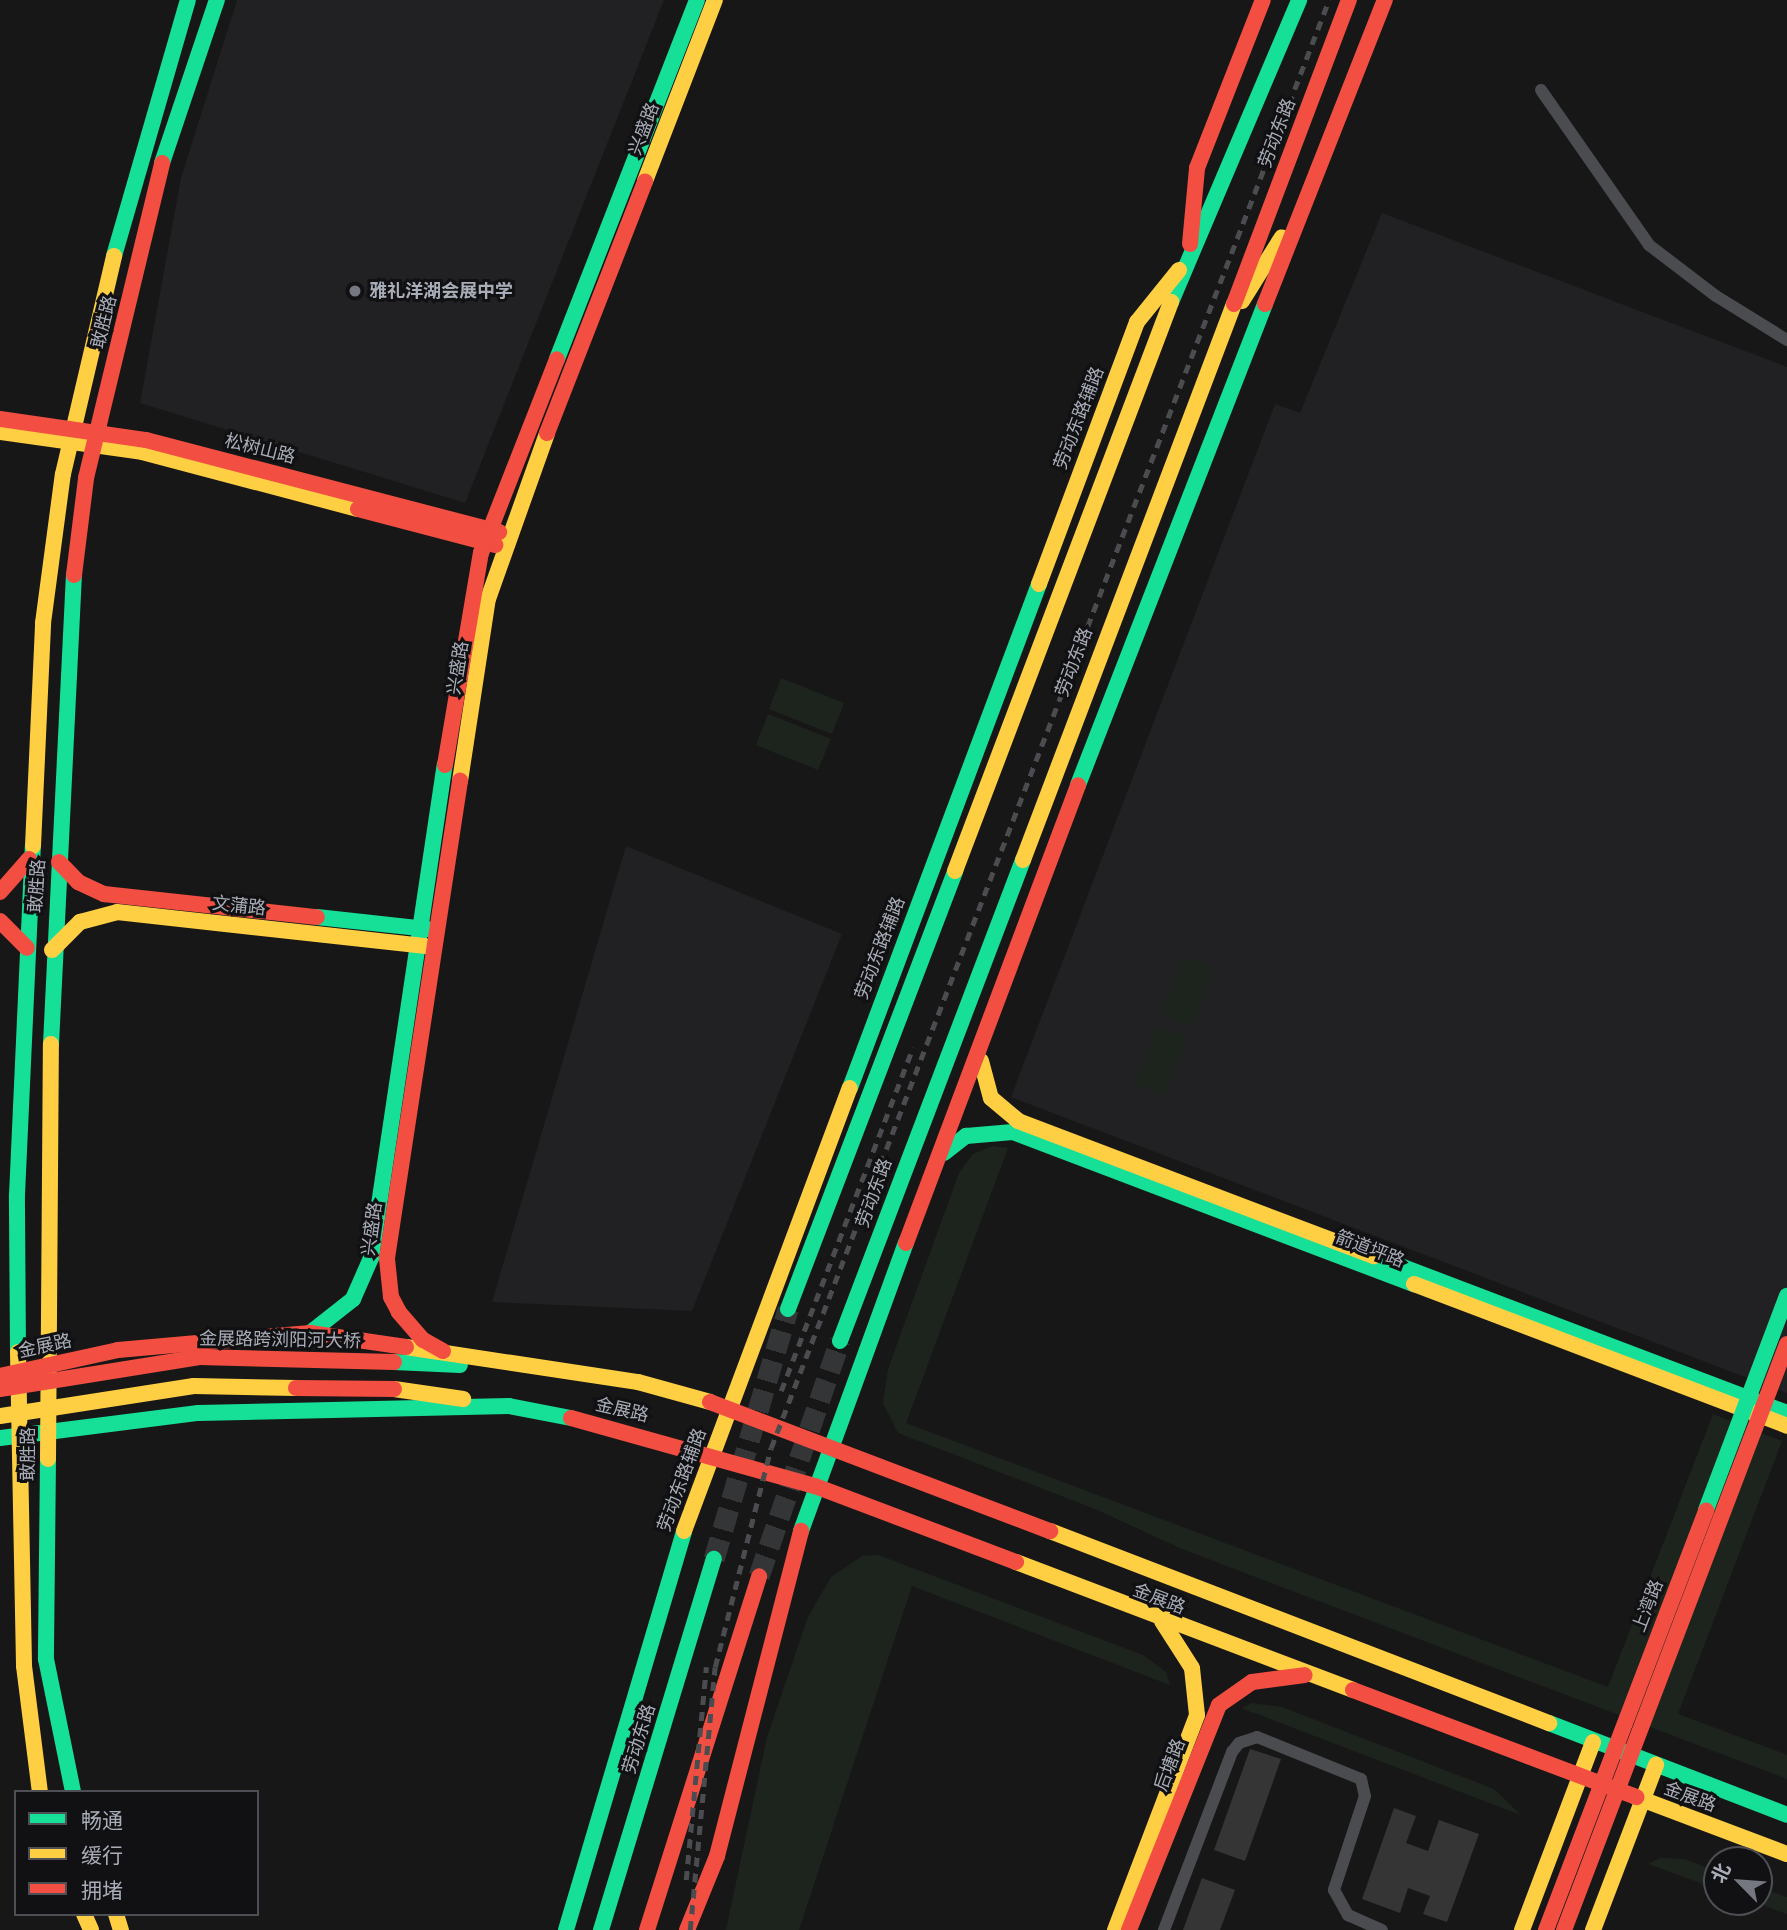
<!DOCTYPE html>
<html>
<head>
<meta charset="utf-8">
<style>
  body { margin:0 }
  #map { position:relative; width:1787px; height:1930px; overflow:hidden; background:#171717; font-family:"Public Sans","Noto Sans SC",sans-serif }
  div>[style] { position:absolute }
  .built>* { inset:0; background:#212123 }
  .green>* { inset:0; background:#1d241e }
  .building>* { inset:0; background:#353536 }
  .highway-tunnel>* { height:21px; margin-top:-10.5px; transform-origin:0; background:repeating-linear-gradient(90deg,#343537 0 21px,transparent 0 31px) }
  .street>* { height:12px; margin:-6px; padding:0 6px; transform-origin:6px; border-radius:6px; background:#4b4c50 }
  .fast>* { height:16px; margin:-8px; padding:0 8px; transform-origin:8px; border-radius:8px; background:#16e098 }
  .slow>* { height:16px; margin:-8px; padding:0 8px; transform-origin:8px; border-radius:8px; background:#ffcf43 }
  .jam>* { height:16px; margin:-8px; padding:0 8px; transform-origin:8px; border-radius:8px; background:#f24e42 }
  .rail>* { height:4.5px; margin-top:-2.25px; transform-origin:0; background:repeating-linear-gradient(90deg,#4b4c4f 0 9px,transparent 0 16px) }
  .fast-bridge>* { height:16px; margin:-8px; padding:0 8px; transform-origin:8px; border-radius:8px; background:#16e098 }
  .slow-bridge>* { height:16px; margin:-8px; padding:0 8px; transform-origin:8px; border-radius:8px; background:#ffcf43 }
  .jam-bridge>* { height:16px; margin:-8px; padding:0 8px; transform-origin:8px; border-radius:8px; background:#f24e42 }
  .dots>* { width:19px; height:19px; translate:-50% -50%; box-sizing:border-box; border:4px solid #111113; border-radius:50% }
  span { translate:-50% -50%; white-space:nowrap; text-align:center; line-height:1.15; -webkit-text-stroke:6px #111113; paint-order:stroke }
  .street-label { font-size:18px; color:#a8adb8 }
  .poi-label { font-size:18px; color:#a8adb8; font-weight:700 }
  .left { translate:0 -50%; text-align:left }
  .legend { position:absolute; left:14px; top:1790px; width:245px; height:126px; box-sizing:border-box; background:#111113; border:2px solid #4d4f55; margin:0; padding:9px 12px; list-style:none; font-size:21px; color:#a8adb8 }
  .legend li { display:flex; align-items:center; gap:14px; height:35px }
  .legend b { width:35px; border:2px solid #4d4f55 }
  .north { position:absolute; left:1703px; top:1846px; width:70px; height:70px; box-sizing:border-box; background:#111113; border:2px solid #4d4f55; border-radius:50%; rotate:295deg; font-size:19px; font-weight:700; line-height:28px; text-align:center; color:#a8adb8 }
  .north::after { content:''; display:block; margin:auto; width:24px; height:32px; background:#757880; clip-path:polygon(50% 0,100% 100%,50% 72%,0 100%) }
</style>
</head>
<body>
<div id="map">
  <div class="built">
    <i style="clip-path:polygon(237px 0,664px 0,465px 503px,140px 403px,181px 178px)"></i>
    <i style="clip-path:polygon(1382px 213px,1787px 367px,1787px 1393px,1011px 1097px,1275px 404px,1300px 413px)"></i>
    <i style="clip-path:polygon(626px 846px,842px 934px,692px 1311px,492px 1302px)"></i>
  </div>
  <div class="green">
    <i style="clip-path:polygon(781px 678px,844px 703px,832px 734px,769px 709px)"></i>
    <i style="clip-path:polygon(768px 714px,831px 739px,818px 770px,756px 745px)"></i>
    <i style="clip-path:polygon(1183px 957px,1214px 969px,1192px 1027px,1161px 1015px)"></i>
    <i style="clip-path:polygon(1157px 1026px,1187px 1037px,1165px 1095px,1135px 1084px)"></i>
    <i style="clip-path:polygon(993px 1146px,1008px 1148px,906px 1423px,1608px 1687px,1713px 1414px,1782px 1441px,1678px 1714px,1787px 1755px,1787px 1779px,1182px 1549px,1095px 1509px,898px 1433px,883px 1403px,888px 1369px,959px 1173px,973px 1154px)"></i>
    <i style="clip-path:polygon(878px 1555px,1143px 1655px,1166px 1672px,1170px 1685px,912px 1586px,799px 1930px,726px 1930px,767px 1737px,808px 1617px,831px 1577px,862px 1556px)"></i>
    <i style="clip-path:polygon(1252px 1703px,1282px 1707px,1494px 1789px,1521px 1815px,1241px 1708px)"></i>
    <i style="clip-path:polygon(1660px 1858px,1684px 1859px,1717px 1871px,1717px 1889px,1648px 1864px)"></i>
    <i style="clip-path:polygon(1759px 1887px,1787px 1897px,1787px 1914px,1754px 1902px,1759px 1902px)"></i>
  </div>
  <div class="building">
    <i style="clip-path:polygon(1250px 1749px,1281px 1759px,1245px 1861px,1214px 1850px)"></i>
    <i style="clip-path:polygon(1394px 1808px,1416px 1816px,1406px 1843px,1428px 1851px,1439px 1820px,1479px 1834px,1447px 1922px,1423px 1914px,1430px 1896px,1408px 1888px,1400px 1913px,1362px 1899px)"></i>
    <i style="clip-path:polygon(1202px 1878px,1235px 1890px,1220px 1930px,1183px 1930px)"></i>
  </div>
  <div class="highway-tunnel">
    <i style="left:714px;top:1559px;width:261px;rotate:-73.5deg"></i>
    <i style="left:759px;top:1576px;width:249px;rotate:-71deg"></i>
  </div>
  <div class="street">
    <i style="left:1541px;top:90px;width:189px;rotate:55.1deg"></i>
    <i style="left:1649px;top:245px;width:84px;rotate:37.3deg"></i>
    <i style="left:1716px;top:296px;width:84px;rotate:31.8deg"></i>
    <i style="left:1164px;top:1930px;width:191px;rotate:-69.1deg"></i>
    <i style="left:1232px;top:1752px;width:11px;rotate:-52deg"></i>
    <i style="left:1239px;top:1743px;width:19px;rotate:-18deg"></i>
    <i style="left:1257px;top:1737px;width:112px;rotate:22deg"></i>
    <i style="left:1361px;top:1779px;width:17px;rotate:77deg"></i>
    <i style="left:1365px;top:1796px;width:99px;rotate:108.3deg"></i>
    <i style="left:1334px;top:1890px;width:29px;rotate:61deg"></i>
    <i style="left:1348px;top:1915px;width:37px;rotate:24deg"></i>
  </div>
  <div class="fast">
    <i style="left:162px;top:163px;width:172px;rotate:-71.4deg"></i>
    <i style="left:114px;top:256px;width:266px;rotate:-73.9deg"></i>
    <i style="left:1171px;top:302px;width:328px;rotate:-67deg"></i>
    <i style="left:557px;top:359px;width:385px;rotate:-68.7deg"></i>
    <i style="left:1078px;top:785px;width:516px;rotate:-68.76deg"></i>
    <i style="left:317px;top:917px;width:112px;rotate:6.2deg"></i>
    <i style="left:51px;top:1044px;width:470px;rotate:-87.2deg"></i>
    <i style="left:850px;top:1088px;width:538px;rotate:-69.44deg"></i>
    <i style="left:944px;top:1153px;width:28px;rotate:-38deg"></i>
    <i style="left:966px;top:1136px;width:47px;rotate:-4.9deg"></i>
    <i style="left:1013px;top:1132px;width:429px;rotate:20.8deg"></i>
    <i style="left:1374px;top:1256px;width:442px;rotate:20.8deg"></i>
    <i style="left:788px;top:1309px;width:469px;rotate:-69.1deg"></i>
    <i style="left:310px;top:1333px;width:55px;rotate:-38.3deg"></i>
    <i style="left:353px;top:1299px;width:45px;rotate:-66.3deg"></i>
    <i style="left:371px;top:1258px;width:499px;rotate:-81.5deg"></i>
    <i style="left:840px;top:1341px;width:515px;rotate:-69.17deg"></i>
    <i style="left:18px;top:1352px;width:157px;rotate:-90.4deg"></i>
    <i style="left:17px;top:1195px;width:349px;rotate:-87.4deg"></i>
    <i style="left:394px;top:1362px;width:66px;rotate:2.6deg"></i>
    <i style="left:0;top:1438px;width:200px;rotate:-7.2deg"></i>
    <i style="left:198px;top:1413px;width:311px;rotate:-1.3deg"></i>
    <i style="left:509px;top:1406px;width:63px;rotate:11deg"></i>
    <i style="left:48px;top:1459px;width:200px;rotate:90.6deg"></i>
    <i style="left:46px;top:1659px;width:136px;rotate:78.5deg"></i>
    <i style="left:801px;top:1531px;width:307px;rotate:-70deg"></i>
    <i style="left:1549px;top:1723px;width:255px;rotate:21.1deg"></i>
    <i style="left:566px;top:1930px;width:416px;rotate:-73.5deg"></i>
    <i style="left:601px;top:1930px;width:388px;rotate:-73.1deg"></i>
  </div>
  <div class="slow">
    <i style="left:645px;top:181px;width:194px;rotate:-68.9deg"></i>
    <i style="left:1242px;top:301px;width:75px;rotate:-58deg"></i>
    <i style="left:0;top:432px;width:143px;rotate:8deg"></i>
    <i style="left:142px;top:452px;width:223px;rotate:14.8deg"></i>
    <i style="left:1039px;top:584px;width:280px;rotate:-69.5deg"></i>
    <i style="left:1137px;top:322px;width:67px;rotate:-51.1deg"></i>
    <i style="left:460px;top:781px;width:184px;rotate:-81.3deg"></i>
    <i style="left:488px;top:599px;width:176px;rotate:-70.4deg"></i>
    <i style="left:33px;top:846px;width:223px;rotate:-87.4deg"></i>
    <i style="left:43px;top:623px;width:150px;rotate:-82.4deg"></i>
    <i style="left:63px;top:474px;width:224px;rotate:-76.8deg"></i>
    <i style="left:1023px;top:860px;width:595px;rotate:-69.22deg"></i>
    <i style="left:955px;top:871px;width:609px;rotate:-69.21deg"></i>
    <i style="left:52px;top:950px;width:40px;rotate:-45deg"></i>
    <i style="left:80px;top:922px;width:38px;rotate:-15deg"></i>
    <i style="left:117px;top:912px;width:311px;rotate:6.3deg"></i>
    <i style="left:981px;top:1061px;width:38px;rotate:75deg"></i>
    <i style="left:991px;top:1098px;width:35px;rotate:40deg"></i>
    <i style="left:1018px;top:1121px;width:381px;rotate:20.8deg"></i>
    <i style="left:1414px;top:1284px;width:399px;rotate:20.8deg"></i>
    <i style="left:406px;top:1347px;width:235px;rotate:8.6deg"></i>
    <i style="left:638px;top:1382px;width:75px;rotate:15.5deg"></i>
    <i style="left:18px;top:1352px;width:314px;rotate:88.9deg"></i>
    <i style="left:24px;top:1666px;width:127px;rotate:82.8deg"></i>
    <i style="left:394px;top:1389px;width:70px;rotate:8.2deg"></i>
    <i style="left:48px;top:1459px;width:415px;rotate:-89.6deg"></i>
    <i style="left:684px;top:1531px;width:473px;rotate:-69.5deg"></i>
    <i style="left:1050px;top:1531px;width:535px;rotate:21.05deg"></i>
    <i style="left:1016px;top:1562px;width:360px;rotate:20.8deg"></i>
    <i style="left:1636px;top:1797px;width:161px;rotate:20.7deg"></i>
    <i style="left:84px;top:1914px;width:17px;rotate:66deg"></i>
    <i style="left:116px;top:1914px;width:17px;rotate:73deg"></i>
    <i style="left:1115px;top:1930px;width:230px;rotate:-69.1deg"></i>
    <i style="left:1197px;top:1715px;width:47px;rotate:-96.1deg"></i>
    <i style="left:1192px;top:1668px;width:56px;rotate:-122.6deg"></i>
    <i style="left:1522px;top:1930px;width:201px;rotate:-69.3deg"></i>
    <i style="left:1593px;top:1930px;width:177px;rotate:-69.1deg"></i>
  </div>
  <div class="jam">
    <i style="left:1190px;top:244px;width:76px;rotate:-84.7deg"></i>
    <i style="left:1197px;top:168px;width:180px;rotate:-68.6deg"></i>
    <i style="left:1234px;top:304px;width:325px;rotate:-69.3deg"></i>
    <i style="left:1265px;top:304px;width:327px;rotate:-68.5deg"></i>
    <i style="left:0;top:419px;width:148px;rotate:8.2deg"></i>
    <i style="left:146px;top:440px;width:365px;rotate:14.6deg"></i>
    <i style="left:547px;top:433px;width:270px;rotate:-68.7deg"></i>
    <i style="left:358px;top:509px;width:142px;rotate:14.7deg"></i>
    <i style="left:74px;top:575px;width:98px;rotate:-82.9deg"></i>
    <i style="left:86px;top:478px;width:324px;rotate:-76.4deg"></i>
    <i style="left:445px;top:765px;width:215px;rotate:-80.4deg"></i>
    <i style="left:481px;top:553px;width:208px;rotate:-68.6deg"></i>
    <i style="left:59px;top:862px;width:28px;rotate:46deg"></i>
    <i style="left:78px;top:882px;width:29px;rotate:25deg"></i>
    <i style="left:104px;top:894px;width:214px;rotate:6.2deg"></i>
    <i style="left:0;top:892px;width:44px;rotate:-48.7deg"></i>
    <i style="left:0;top:921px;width:38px;rotate:45deg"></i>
    <i style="left:906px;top:1243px;width:489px;rotate:-69.4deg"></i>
    <i style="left:443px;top:1351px;width:23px;rotate:-151deg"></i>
    <i style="left:423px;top:1340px;width:37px;rotate:-131deg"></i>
    <i style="left:399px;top:1312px;width:17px;rotate:-118deg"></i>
    <i style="left:391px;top:1297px;width:39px;rotate:-96deg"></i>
    <i style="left:387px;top:1258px;width:483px;rotate:-81.3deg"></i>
    <i style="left:0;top:1376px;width:121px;rotate:-12.4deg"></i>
    <i style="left:118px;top:1350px;width:193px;rotate:-5.1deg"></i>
    <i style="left:310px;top:1333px;width:97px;rotate:8.3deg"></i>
    <i style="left:710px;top:1402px;width:364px;rotate:20.8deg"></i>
    <i style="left:571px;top:1418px;width:253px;rotate:15.6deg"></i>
    <i style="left:815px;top:1486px;width:215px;rotate:20.7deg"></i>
    <i style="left:1353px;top:1690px;width:303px;rotate:20.7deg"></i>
    <i style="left:647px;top:1930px;width:371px;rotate:-72.4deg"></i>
    <i style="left:687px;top:1930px;width:80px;rotate:-67.9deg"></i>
    <i style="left:717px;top:1856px;width:336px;rotate:-75.5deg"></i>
    <i style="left:1129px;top:1930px;width:242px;rotate:-68.2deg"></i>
    <i style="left:1219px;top:1705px;width:40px;rotate:-34.9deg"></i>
    <i style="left:1252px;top:1682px;width:53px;rotate:-7.5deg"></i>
  </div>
  <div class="rail">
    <i style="left:781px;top:1391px;width:368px;rotate:-69deg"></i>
    <i style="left:686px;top:1880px;width:214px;rotate:-84.6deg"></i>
    <i style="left:690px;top:1930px;width:264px;rotate:-84.6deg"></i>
    <i style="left:715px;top:1667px;width:226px;rotate:-75.7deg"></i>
    <i style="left:771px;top:1448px;width:1552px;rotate:-68.93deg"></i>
  </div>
  <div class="fast-bridge">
    <i style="left:1706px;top:1510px;width:229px;rotate:-69.3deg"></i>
  </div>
  <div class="slow-bridge">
    <i style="left:0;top:1416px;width:196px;rotate:-8.8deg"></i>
    <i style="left:194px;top:1386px;width:102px;rotate:1.1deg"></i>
  </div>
  <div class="jam-bridge">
    <i style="left:296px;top:1388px;width:98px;rotate:0.6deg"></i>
    <i style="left:0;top:1389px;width:202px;rotate:-9.1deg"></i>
    <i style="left:199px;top:1357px;width:195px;rotate:1.5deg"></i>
    <i style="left:1546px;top:1930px;width:449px;rotate:-69.1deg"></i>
    <i style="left:1564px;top:1930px;width:627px;rotate:-69.17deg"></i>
  </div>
  <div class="dots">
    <i style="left:355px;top:291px;background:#757880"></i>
  </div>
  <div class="street-label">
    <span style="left:644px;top:129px;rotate:-69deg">兴盛路</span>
    <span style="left:1277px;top:133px;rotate:-69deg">劳动东路</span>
    <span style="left:104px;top:322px;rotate:-76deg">敢胜路</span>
    <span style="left:1079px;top:418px;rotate:-69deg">劳动东路辅路</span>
    <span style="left:260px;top:449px;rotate:14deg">松树山路</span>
    <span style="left:1074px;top:662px;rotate:-69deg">劳动东路</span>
    <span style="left:458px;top:668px;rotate:-81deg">兴盛路</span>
    <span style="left:37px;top:886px;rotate:-86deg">敢胜路</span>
    <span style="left:239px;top:906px;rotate:6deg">文蒲路</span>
    <span style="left:880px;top:948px;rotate:-69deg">劳动东路辅路</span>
    <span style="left:874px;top:1193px;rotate:-70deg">劳动东路</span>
    <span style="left:372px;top:1229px;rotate:-82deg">兴盛路</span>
    <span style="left:1370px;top:1249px;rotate:21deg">箭道坪路</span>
    <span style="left:280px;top:1340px;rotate:1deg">金展路跨浏阳河大桥</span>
    <span style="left:45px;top:1346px;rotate:-12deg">金展路</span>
    <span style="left:622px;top:1410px;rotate:13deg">金展路</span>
    <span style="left:28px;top:1454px;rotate:-90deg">敢胜路</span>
    <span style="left:682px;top:1480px;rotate:-70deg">劳动东路辅路</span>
    <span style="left:1159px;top:1599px;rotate:21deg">金展路</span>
    <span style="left:1648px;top:1606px;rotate:-69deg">上湾路</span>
    <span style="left:639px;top:1739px;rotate:-73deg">劳动东路</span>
    <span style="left:1170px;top:1765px;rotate:-69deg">后塘路</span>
    <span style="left:1690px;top:1797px;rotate:20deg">金展路</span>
  </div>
  <div class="poi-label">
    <span class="left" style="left:369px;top:291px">雅礼洋湖会展中学</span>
  </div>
  <ul class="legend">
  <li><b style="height:9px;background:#16e098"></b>畅通</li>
  <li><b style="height:9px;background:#ffcf43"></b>缓行</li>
  <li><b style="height:9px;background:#f24e42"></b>拥堵</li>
  </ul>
  <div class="north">北</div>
</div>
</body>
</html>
